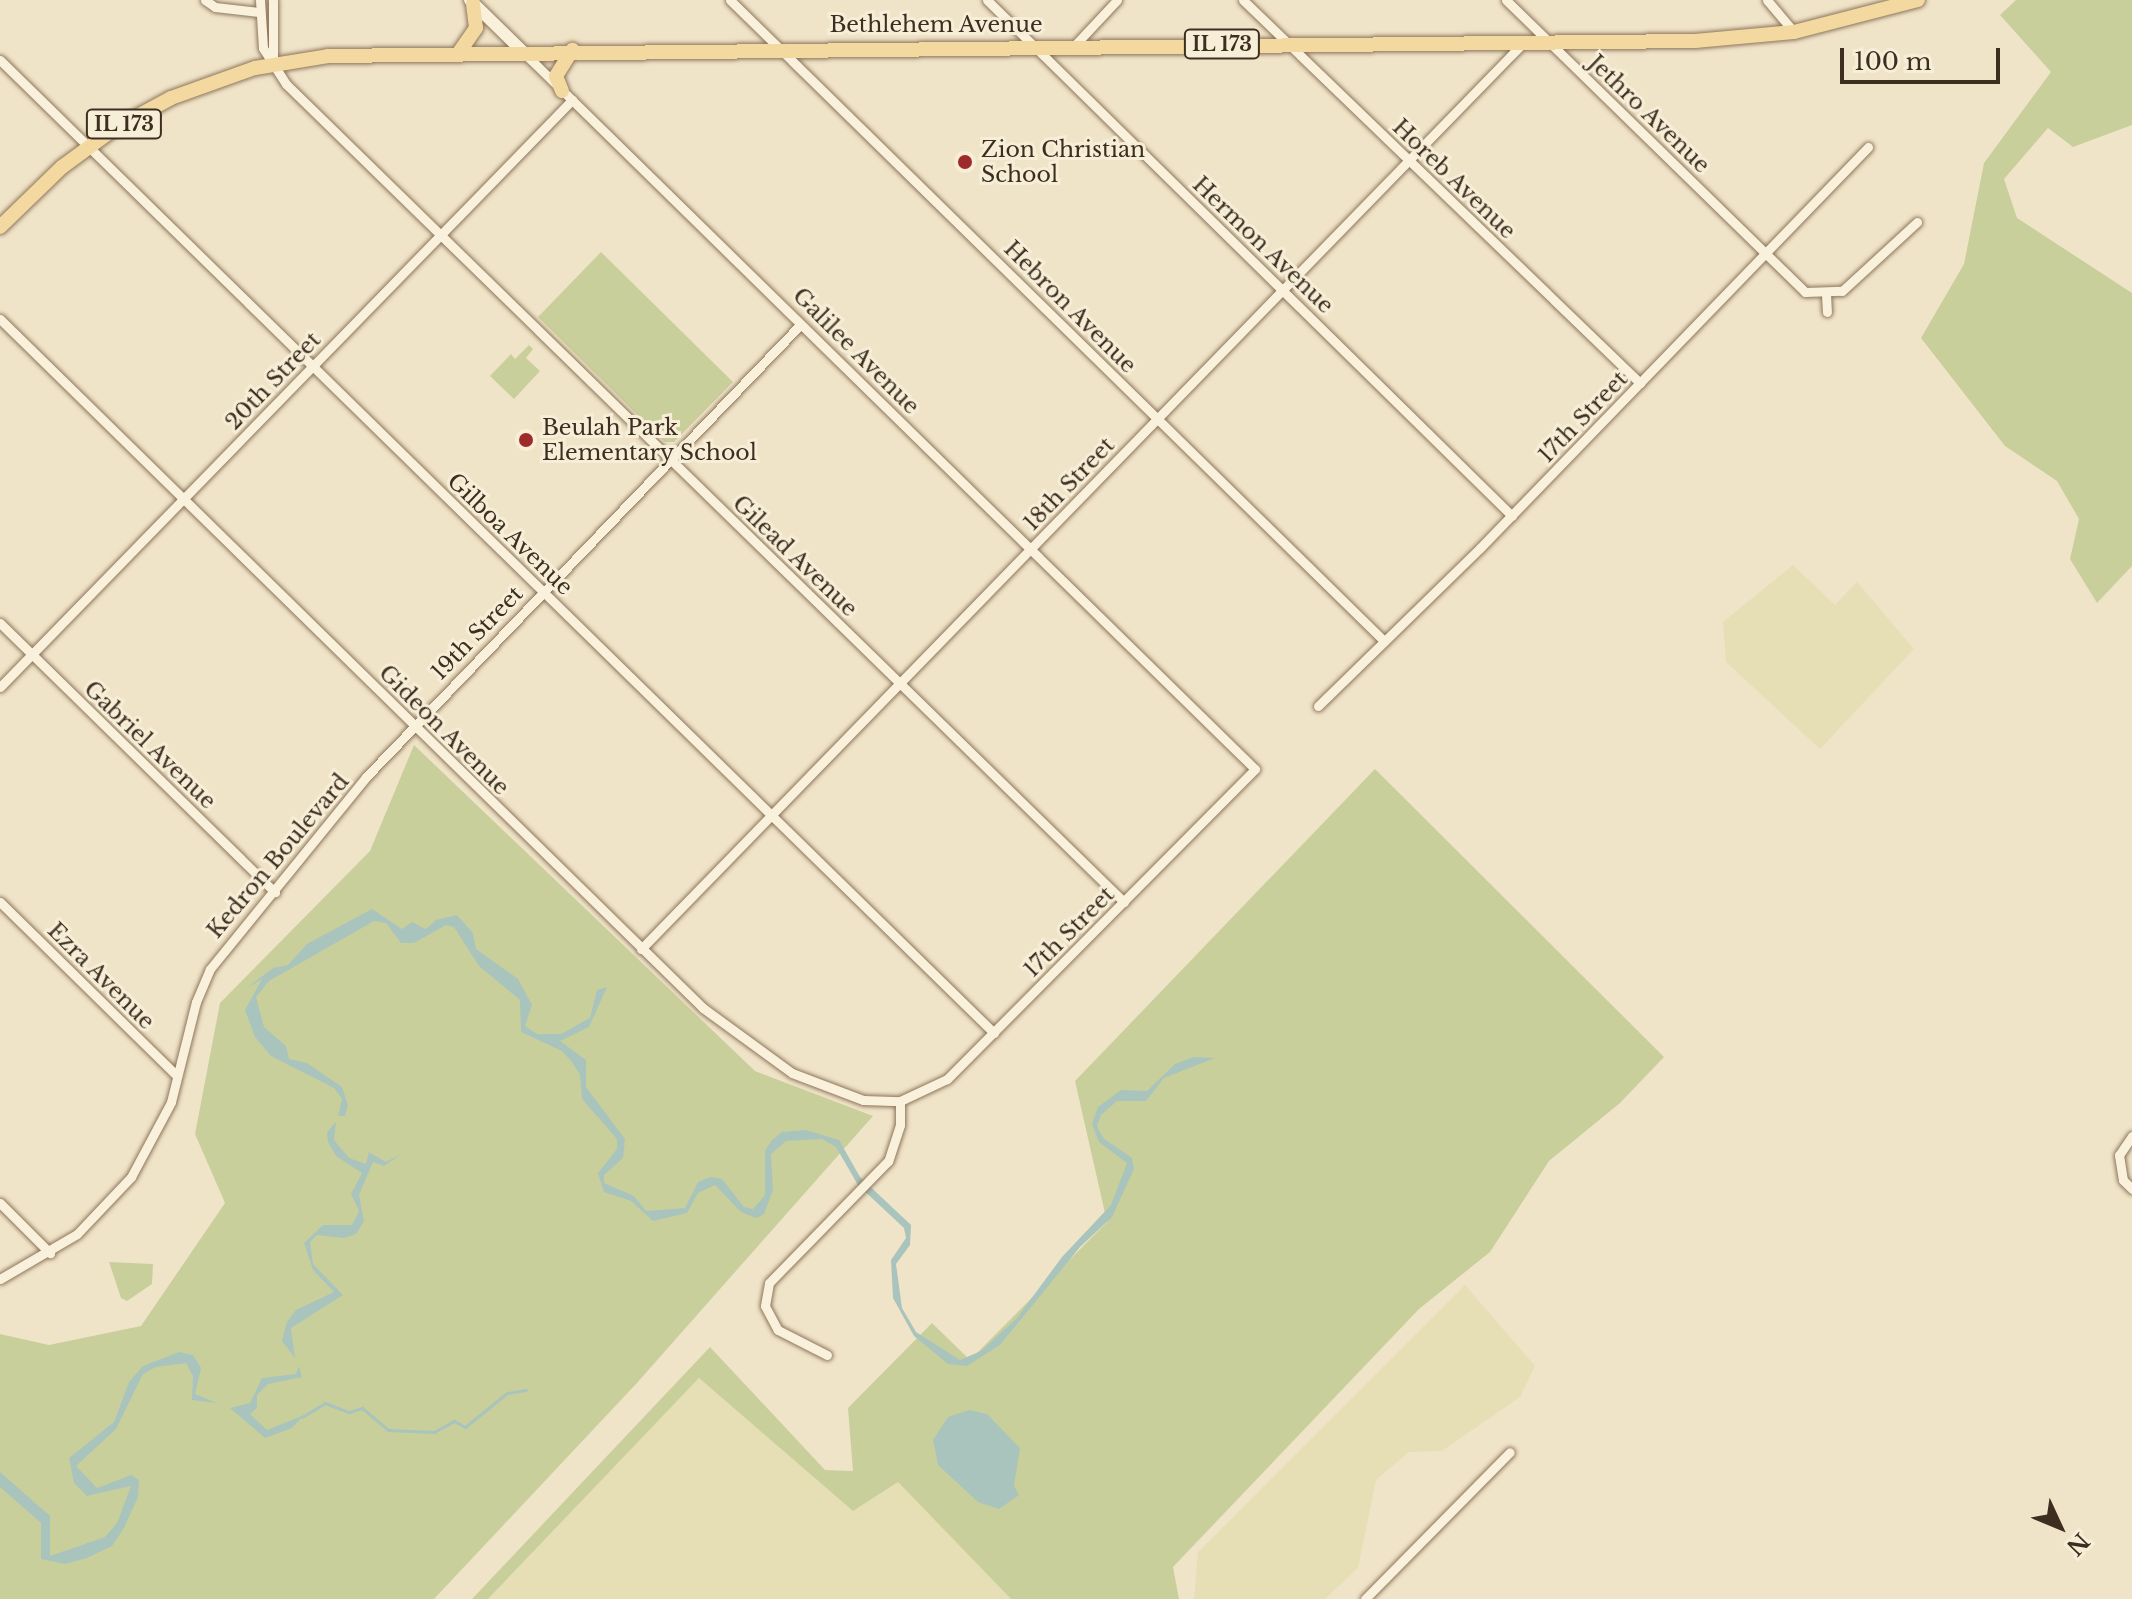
<!DOCTYPE html>
<html>
<head>
<meta charset="utf-8">
<style>
  body { margin:0 }
  #map { position:relative; width:2132px; height:1599px; overflow:hidden; background:#f0e4c8; font-family:"Libre Baskerville",serif }
  div>[style] { position:absolute }
  .farmland>* { inset:0; background:#e6deb5 }
  .green>* { inset:0; background:#c9cf9b }
  .water>* { inset:0; background:#a9c4bc }
  .stream>* { height:3px; margin:-1.5px; padding:0 1.5px; transform-origin:1.5px; border-radius:1.5px; background:#a9c4bc }
  .roads { filter:drop-shadow(0 0 2px #8d765c) drop-shadow(0 0 2px #8d765c) }
  .street>* { height:9px; margin:-4.5px; padding:0 4.5px; transform-origin:4.5px; border-radius:4.5px; background:#faf1dc }
  .secondary>* { height:12px; margin:-6px; padding:0 6px; transform-origin:6px; border-radius:6px; background:#faf1dc }
  .primary>* { height:14px; margin:-7px; padding:0 7px; transform-origin:7px; border-radius:7px; background:#f3d9a0 }
  .dots>* { width:22px; height:22px; translate:-50% -50%; box-sizing:border-box; border:4px solid #f7eed8; border-radius:50% }
  span { translate:-50% -50%; white-space:nowrap; text-align:center; line-height:1.15; -webkit-text-stroke:6px #f7eed8; paint-order:stroke }
  .shield-label span { padding:2px 6px; background:#f7eed8; border:2px solid; border-radius:6px; -webkit-text-stroke-width:0 }
  .shield-label { font-size:20px; color:#3d2e20; font-weight:700 }
  .street-label { font-size:22px; color:#3d2e20 }
  .poi-label { font-size:22px; color:#3d2e20 }
  .left { translate:0 -50%; text-align:left }
  .north { position:absolute; left:2020px; top:1487px; width:80px; height:80px; -webkit-text-stroke:6px #f7eed8; paint-order:stroke; rotate:134deg; font-size:22px; font-weight:700; line-height:32px; text-align:center; color:#3d2e20 }
  .north::after { content:''; display:block; margin:auto; width:28px; height:36px; background:#3d2e20; clip-path:polygon(50% 0,100% 100%,50% 72%,0 100%) }
  .scale { position:absolute; left:1840px; top:48px; width:160px; height:36px; box-sizing:border-box; border:4px solid #3d2e20; border-top:0; padding-left:10px; font-size:24px; line-height:28px; white-space:nowrap; color:#3d2e20; -webkit-text-stroke:6px #f7eed8; paint-order:stroke }
</style>
</head>
<body>
<div id="map">
  <div class="farmland">
    <i style="clip-path:polygon(1793px 565px,1835px 605px,1857px 582px,1914px 649px,1820px 749px,1726px 662px,1723px 622px)"></i>
    <i style="clip-path:polygon(1465px 1285px,1535px 1366px,1520px 1397px,1442px 1451px,1409px 1452px,1376px 1480px,1358px 1568px,1325px 1599px,1194px 1599px,1198px 1552px)"></i>
    <i style="clip-path:polygon(699px 1378px,853px 1511px,898px 1482px,1011px 1599px,488px 1599px)"></i>
  </div>
  <div class="green">
    <i style="clip-path:polygon(2016px 0,2132px 0,2132px 125px,2073px 147px,2048px 128px,2004px 179px,2017px 218px,2132px 293px,2132px 566px,2097px 603px,2070px 559px,2079px 519px,2057px 481px,2005px 446px,1921px 338px,1964px 264px,1984px 163px,2051px 72px,2000px 15px)"></i>
    <i style="clip-path:polygon(601px 252px,733px 382px,674px 442px,665px 442px,538px 317px)"></i>
    <i style="clip-path:polygon(529px 345px,533px 349px,526px 358px,540px 371px,514px 399px,490px 376px,511px 354px,515px 359px)"></i>
    <i style="clip-path:polygon(414px 745px,755px 1071px,873px 1116px,636px 1384px,434px 1599px,0 1599px,0 1334px,49px 1345px,141px 1326px,225px 1203px,195px 1134px,220px 1003px,370px 851px)"></i>
    <i style="clip-path:polygon(1375px 769px,1664px 1057px,1620px 1103px,1549px 1161px,1490px 1252px,1419px 1309px,1173px 1567px,1179px 1599px,1011px 1599px,898px 1482px,853px 1511px,699px 1378px,488px 1599px,472px 1599px,710px 1347px,825px 1470px,853px 1471px,848px 1408px,932px 1323px,970px 1360px,1107px 1222px,1075px 1081px)"></i>
    <i style="clip-path:polygon(109px 1262px,153px 1264px,152px 1284px,127px 1301px,121px 1298px)"></i>
  </div>
  <div class="water">
    <i style="clip-path:polygon(372px 909px,402px 929px,412px 922px,426px 929px,436px 920px,457px 915px,473px 933px,476px 949px,518px 979px,532px 1005px,525px 1026px,537px 1034px,561px 1034px,590px 1018px,597px 990px,607px 987px,589px 1027px,560px 1041px,586px 1060px,586px 1087px,625px 1139px,623px 1158px,604px 1175px,604px 1183px,634px 1196px,646px 1211px,685px 1208px,698px 1182px,711px 1177px,722px 1179px,744px 1207px,753px 1209px,765px 1195px,765px 1151px,772px 1140px,782px 1132px,806px 1130px,839px 1140px,860px 1177px,911px 1225px,910px 1245px,896px 1264px,902px 1308px,916px 1332px,960px 1360px,981px 1351px,1017px 1318px,1062px 1257px,1111px 1205px,1127px 1163px,1099px 1142px,1092px 1124px,1098px 1107px,1121px 1090px,1147px 1091px,1175px 1064px,1194px 1057px,1215px 1058px,1164px 1078px,1146px 1101px,1117px 1101px,1101px 1115px,1097px 1126px,1103px 1138px,1132px 1158px,1134px 1169px,1112px 1217px,1080px 1247px,1000px 1345px,967px 1366px,948px 1364px,914px 1336px,893px 1298px,891px 1260px,906px 1238px,904px 1228px,858px 1185px,836px 1147px,822px 1139px,786px 1141px,771px 1154px,773px 1190px,764px 1214px,756px 1218px,741px 1212px,715px 1185px,698px 1193px,687px 1213px,653px 1221px,631px 1201px,604px 1192px,598px 1173px,617px 1149px,617px 1139px,582px 1099px,580px 1075px,572px 1062px,562px 1051px,521px 1032px,520px 1000px,479px 966px,454px 927px,446px 925px,414px 943px,401px 943px,386px 923px,374px 921px,269px 981px,256px 997px,264px 1027px,286px 1046px,289px 1059px,307px 1063px,342px 1087px,348px 1105px,345px 1116px,338px 1116px,342px 1099px,334px 1088px,271px 1056px,255px 1037px,245px 1010px,262px 979px,247px 988px,273px 968px,288px 965px,307px 944px)"></i>
    <i style="clip-path:polygon(336px 1122px,334px 1140px,349px 1158px,366px 1164px,369px 1152px,386px 1162px,401px 1154px,384px 1166px,373px 1162px,359px 1195px,364px 1221px,356px 1234px,344px 1238px,317px 1235px,310px 1242px,313px 1264px,343px 1295px,291px 1328px,295px 1358px,282px 1341px,287px 1322px,296px 1310px,334px 1292px,313px 1270px,304px 1243px,323px 1225px,352px 1225px,359px 1211px,351px 1194px,362px 1173px,336px 1156px,328px 1142px,327px 1132px)"></i>
    <i style="clip-path:polygon(179px 1352px,193px 1355px,201px 1368px,195px 1394px,217px 1403px,192px 1400px,193px 1376px,186px 1363px,156px 1367px,143px 1374px,116px 1429px,76px 1466px,97px 1488px,131px 1475px,139px 1480px,138px 1497px,124px 1528px,112px 1546px,87px 1558px,65px 1564px,41px 1559px,41px 1523px,0 1487px,0 1472px,50px 1516px,50px 1556px,105px 1537px,117px 1523px,131px 1486px,87px 1496px,74px 1483px,69px 1458px,114px 1422px,129px 1382px,143px 1366px)"></i>
    <i style="clip-path:polygon(299px 1366px,302px 1377px,268px 1384px,257px 1395px,257px 1408px,250px 1414px,267px 1430px,304px 1415px,292px 1428px,265px 1438px,230px 1408px,250px 1403px,262px 1378px,296px 1374px)"></i>
    <i style="clip-path:polygon(969px 1410px,987px 1414px,1020px 1448px,1014px 1486px,1019px 1495px,999px 1509px,978px 1502px,938px 1465px,933px 1440px,948px 1417px)"></i>
  </div>
  <div class="stream">
    <i style="left:302px;top:1417px;width:27px;rotate:-31deg"></i>
    <i style="left:325px;top:1403px;width:26px;rotate:21deg"></i>
    <i style="left:349px;top:1412px;width:14px;rotate:-17deg"></i>
    <i style="left:362px;top:1408px;width:34px;rotate:40deg"></i>
    <i style="left:388px;top:1430px;width:46px;rotate:2.5deg"></i>
    <i style="left:434px;top:1432px;width:23px;rotate:-29deg"></i>
    <i style="left:454px;top:1421px;width:13px;rotate:29deg"></i>
    <i style="left:465px;top:1427px;width:54px;rotate:-39deg"></i>
    <i style="left:507px;top:1393px;width:19px;rotate:-9deg"></i>
  </div>
  <div class="roads">
    <div class="street">
      <i style="left:205px;top:0;width:12px;rotate:35deg"></i>
      <i style="left:215px;top:7px;width:44px;rotate:6.5deg"></i>
      <i style="left:260px;top:0;width:48px;rotate:86.4deg"></i>
      <i style="left:263px;top:48px;width:43px;rotate:57.4deg"></i>
      <i style="left:286px;top:84px;width:1171px;rotate:44.31deg"></i>
      <i style="left:273px;top:0;width:64px;rotate:90deg"></i>
      <i style="left:730px;top:0;width:916px;rotate:44.42deg"></i>
      <i style="left:987px;top:0;width:736px;rotate:44.5deg"></i>
      <i style="left:1243px;top:0;width:552px;rotate:43.97deg"></i>
      <i style="left:1506px;top:0;width:418px;rotate:44.3deg"></i>
      <i style="left:1805px;top:292px;width:37px;rotate:-2deg"></i>
      <i style="left:1842px;top:291px;width:102px;rotate:-42.6deg"></i>
      <i style="left:1767px;top:0;width:42px;rotate:49.8deg"></i>
      <i style="left:1074px;top:46px;width:63px;rotate:-46.9deg"></i>
      <i style="left:524px;top:53px;width:1023px;rotate:44.41deg"></i>
      <i style="left:1255px;top:769px;width:437px;rotate:134.8deg"></i>
      <i style="left:947px;top:1079px;width:52px;rotate:154.9deg"></i>
      <i style="left:900px;top:1101px;width:24px;rotate:90deg"></i>
      <i style="left:900px;top:1125px;width:38px;rotate:108deg"></i>
      <i style="left:888px;top:1161px;width:170px;rotate:134.3deg"></i>
      <i style="left:769px;top:1283px;width:23px;rotate:100deg"></i>
      <i style="left:765px;top:1306px;width:27px;rotate:62deg"></i>
      <i style="left:778px;top:1330px;width:55px;rotate:27deg"></i>
      <i style="left:0;top:60px;width:1391px;rotate:44.39deg"></i>
      <i style="left:1826px;top:294px;width:18px;rotate:87deg"></i>
      <i style="left:0;top:319px;width:984px;rotate:44.42deg"></i>
      <i style="left:703px;top:1008px;width:110px;rotate:36.1deg"></i>
      <i style="left:792px;top:1073px;width:76px;rotate:20.8deg"></i>
      <i style="left:863px;top:1100px;width:37px;rotate:2deg"></i>
      <i style="left:0;top:623px;width:385px;rotate:44.4deg"></i>
      <i style="left:0;top:687px;width:820px;rotate:-45.74deg"></i>
      <i style="left:1318px;top:706px;width:226px;rotate:-44.3deg"></i>
      <i style="left:1480px;top:548px;width:558px;rotate:-45.94deg"></i>
      <i style="left:0;top:902px;width:248px;rotate:44.5deg"></i>
      <i style="left:641px;top:949px;width:1264px;rotate:-45.77deg"></i>
      <i style="left:2132px;top:1136px;width:23px;rotate:124deg"></i>
      <i style="left:2119px;top:1155px;width:25px;rotate:81deg"></i>
      <i style="left:2123px;top:1180px;width:13px;rotate:45deg"></i>
      <i style="left:0;top:1203px;width:71px;rotate:45deg"></i>
      <i style="left:0;top:1279px;width:89px;rotate:-30.3deg"></i>
      <i style="left:77px;top:1234px;width:79px;rotate:-46.5deg"></i>
      <i style="left:131px;top:1177px;width:85px;rotate:-61.9deg"></i>
      <i style="left:171px;top:1102px;width:103px;rotate:-76deg"></i>
      <i style="left:196px;top:1002px;width:36px;rotate:-67deg"></i>
      <i style="left:210px;top:969px;width:247px;rotate:-50.9deg"></i>
      <i style="left:366px;top:777px;width:627px;rotate:-46.16deg"></i>
      <i style="left:1365px;top:1599px;width:206px;rotate:-45.4deg"></i>
    </div>
    <div class="secondary">
      <i style="left:470px;top:0;width:73px;rotate:44.4deg"></i>
    </div>
    <div class="primary">
      <i style="left:460px;top:51px;width:28px;rotate:-55deg"></i>
      <i style="left:476px;top:28px;width:25px;rotate:-97deg"></i>
      <i style="left:562px;top:91px;width:16px;rotate:-112deg"></i>
      <i style="left:556px;top:76px;width:31px;rotate:-58deg"></i>
      <i style="left:0;top:227px;width:86px;rotate:-44.1deg"></i>
      <i style="left:62px;top:167px;width:64px;rotate:-36.2deg"></i>
      <i style="left:114px;top:129px;width:65px;rotate:-28.5deg"></i>
      <i style="left:171px;top:98px;width:89px;rotate:-19.7deg"></i>
      <i style="left:255px;top:68px;width:74px;rotate:-9.3deg"></i>
      <i style="left:328px;top:56px;width:1367px;rotate:-0.63deg"></i>
      <i style="left:1695px;top:41px;width:99px;rotate:-5.2deg"></i>
      <i style="left:1794px;top:32px;width:128px;rotate:-14.5deg"></i>
    </div>
  </div>
  <div class="dots">
    <i style="left:965px;top:162px;background:#9e2a2b"></i>
    <i style="left:526px;top:440px;background:#9e2a2b"></i>
  </div>
  <div class="shield-label">
    <span style="left:1222px;top:44px">IL 173</span>
    <span style="left:124px;top:124px">IL 173</span>
  </div>
  <div class="street-label">
    <span style="left:936px;top:25px">Bethlehem Avenue</span>
    <span style="left:1649px;top:114px;rotate:44deg">Jethro Avenue</span>
    <span style="left:1454px;top:179px;rotate:44deg">Horeb Avenue</span>
    <span style="left:1263px;top:245px;rotate:44deg">Hermon Avenue</span>
    <span style="left:1070px;top:307px;rotate:45deg">Hebron Avenue</span>
    <span style="left:856px;top:351px;rotate:45deg">Galilee Avenue</span>
    <span style="left:273px;top:381px;rotate:-46deg">20th Street</span>
    <span style="left:1583px;top:417px;rotate:-46deg">17th Street</span>
    <span style="left:1069px;top:484px;rotate:-46deg">18th Street</span>
    <span style="left:510px;top:534px;rotate:44deg">Gilboa Avenue</span>
    <span style="left:795px;top:556px;rotate:44deg">Gilead Avenue</span>
    <span style="left:477px;top:633px;rotate:-46deg">19th Street</span>
    <span style="left:444px;top:730px;rotate:45deg">Gideon Avenue</span>
    <span style="left:150px;top:745px;rotate:44deg">Gabriel Avenue</span>
    <span style="left:278px;top:856px;rotate:-50deg">Kedron Boulevard</span>
    <span style="left:1069px;top:932px;rotate:-45deg">17th Street</span>
    <span style="left:101px;top:976px;rotate:45deg">Ezra Avenue</span>
  </div>
  <div class="poi-label">
    <span class="left" style="left:981px;top:162px">Zion Christian<br>School</span>
    <span class="left" style="left:542px;top:440px">Beulah Park<br>Elementary School</span>
  </div>
  <div class="north">N</div>
  <div class="scale">100 m</div>
</div>
</body>
</html>
